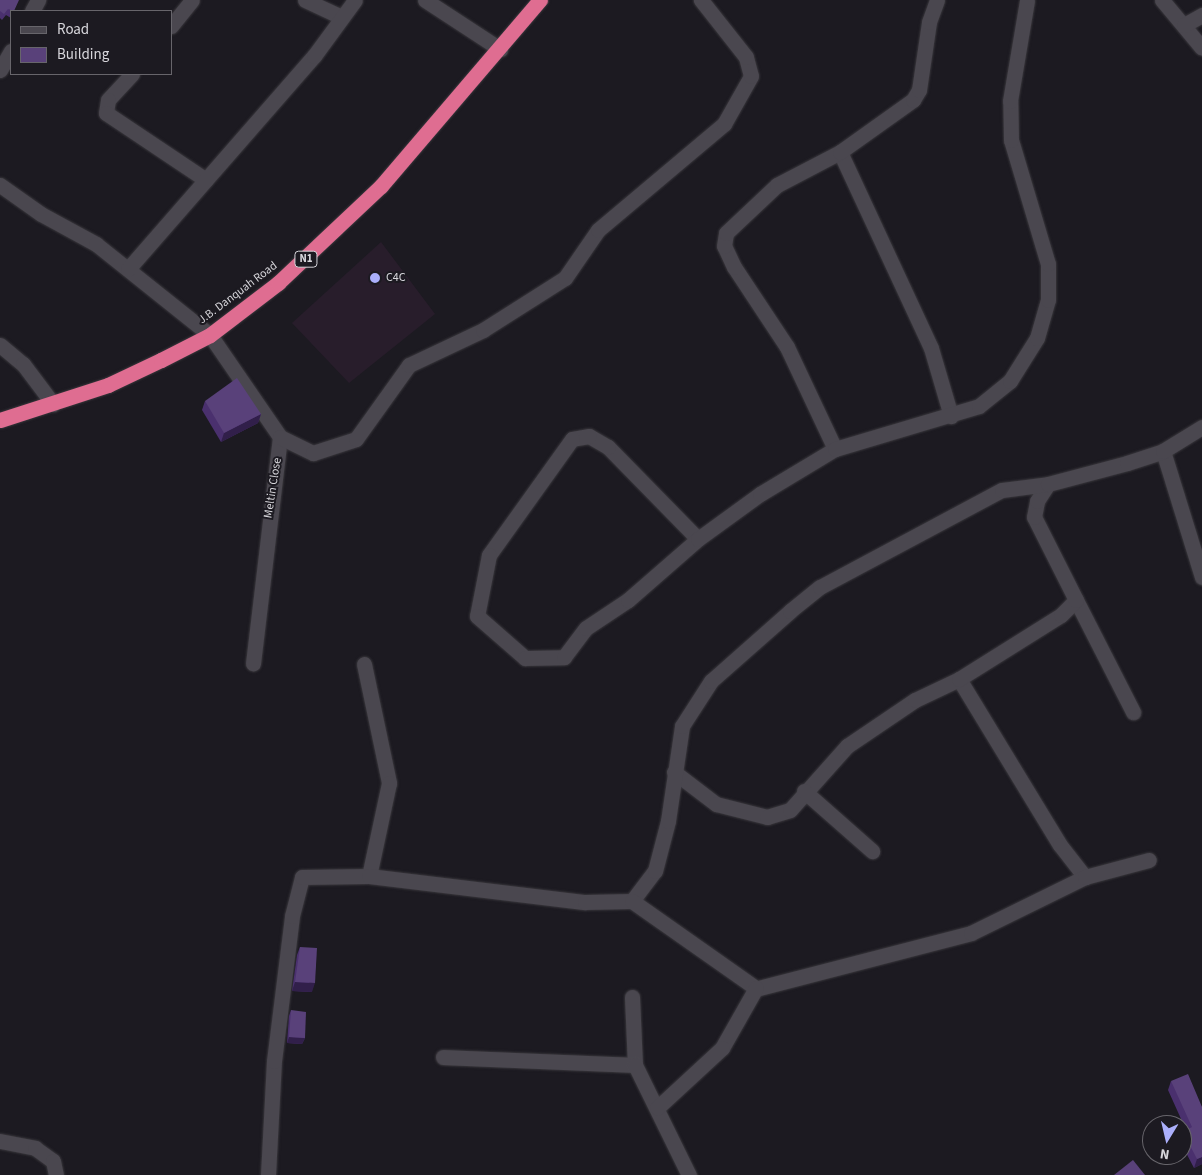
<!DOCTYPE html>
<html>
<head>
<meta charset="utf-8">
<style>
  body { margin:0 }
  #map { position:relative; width:1202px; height:1175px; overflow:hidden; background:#1c1a21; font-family:"Source Sans 3",sans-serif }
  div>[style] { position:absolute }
  .medical>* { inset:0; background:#281d2b }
  .roads { filter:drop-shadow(0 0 1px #39373c) drop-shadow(0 0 1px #39373c) }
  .minor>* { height:15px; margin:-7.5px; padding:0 7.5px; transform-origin:7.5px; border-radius:7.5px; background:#4a474f }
  .highway>* { height:15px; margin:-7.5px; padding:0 7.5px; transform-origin:7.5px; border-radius:7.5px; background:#df6d91 }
  .wall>* { inset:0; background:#4a306e }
  .shaded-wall>* { inset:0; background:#311f4a }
  .building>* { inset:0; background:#59417a }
  .dots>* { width:14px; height:14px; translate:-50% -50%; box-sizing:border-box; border:2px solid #1c1a21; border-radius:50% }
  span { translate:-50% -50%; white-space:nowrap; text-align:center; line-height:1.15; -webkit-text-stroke:4px #1c1a21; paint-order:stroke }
  .shield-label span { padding:1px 4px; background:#1c1a21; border:1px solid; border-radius:4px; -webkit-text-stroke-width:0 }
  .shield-label { font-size:11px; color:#d7d6db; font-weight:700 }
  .poi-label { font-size:12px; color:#d7d6db }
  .left { translate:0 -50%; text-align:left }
  .street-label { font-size:12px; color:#d7d6db }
  .legend { position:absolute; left:10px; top:10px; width:162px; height:65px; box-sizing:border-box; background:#1c1a21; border:1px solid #67656b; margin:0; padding:6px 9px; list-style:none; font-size:15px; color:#d7d6db }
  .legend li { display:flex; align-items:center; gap:10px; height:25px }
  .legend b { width:25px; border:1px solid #67656b }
  .north { position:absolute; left:1142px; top:1115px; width:50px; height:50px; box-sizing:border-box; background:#1c1a21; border:1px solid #67656b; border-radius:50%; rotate:189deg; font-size:14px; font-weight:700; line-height:20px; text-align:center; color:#d7d6db }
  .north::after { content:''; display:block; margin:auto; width:18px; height:22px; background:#abaffb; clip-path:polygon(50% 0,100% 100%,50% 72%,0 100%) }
</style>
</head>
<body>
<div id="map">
  <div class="medical">
    <i style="clip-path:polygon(381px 242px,435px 314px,349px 383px,292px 323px)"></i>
  </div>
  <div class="roads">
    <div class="minor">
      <i style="left:305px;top:0;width:40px;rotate:25deg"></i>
      <i style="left:425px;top:0;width:90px;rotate:33.2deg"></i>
      <i style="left:1162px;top:0;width:62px;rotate:50.2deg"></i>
      <i style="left:32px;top:11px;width:13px;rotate:-61deg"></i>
      <i style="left:1184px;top:25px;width:21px;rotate:-29deg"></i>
      <i style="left:171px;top:26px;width:33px;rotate:-51deg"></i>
      <i style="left:0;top:70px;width:22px;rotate:-60deg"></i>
      <i style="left:132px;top:74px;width:35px;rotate:133deg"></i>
      <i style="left:108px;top:100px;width:13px;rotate:99deg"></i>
      <i style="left:106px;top:113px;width:120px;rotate:33.8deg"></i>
      <i style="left:840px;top:152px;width:216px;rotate:65.1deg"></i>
      <i style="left:931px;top:348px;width:71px;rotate:73.6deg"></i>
      <i style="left:0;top:185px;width:50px;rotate:35.3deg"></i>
      <i style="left:41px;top:214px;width:63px;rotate:28.6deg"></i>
      <i style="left:96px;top:244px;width:146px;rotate:38.6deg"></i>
      <i style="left:210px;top:335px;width:124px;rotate:55.5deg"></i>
      <i style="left:280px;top:437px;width:228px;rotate:96.8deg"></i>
      <i style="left:128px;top:269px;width:283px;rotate:-48.9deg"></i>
      <i style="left:314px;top:56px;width:69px;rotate:-53.8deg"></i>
      <i style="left:0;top:345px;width:30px;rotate:40deg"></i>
      <i style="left:23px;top:364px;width:50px;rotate:53.1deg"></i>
      <i style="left:280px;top:437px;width:37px;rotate:26deg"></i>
      <i style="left:313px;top:453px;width:45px;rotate:-18deg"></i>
      <i style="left:356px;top:439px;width:91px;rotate:-54.4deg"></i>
      <i style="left:409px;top:365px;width:82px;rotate:-25.3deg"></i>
      <i style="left:483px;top:330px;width:97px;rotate:-32.4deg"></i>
      <i style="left:565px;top:278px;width:58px;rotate:-55.5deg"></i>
      <i style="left:598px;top:230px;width:165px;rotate:-40.1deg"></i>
      <i style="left:724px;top:124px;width:55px;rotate:-60.6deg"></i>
      <i style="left:751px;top:76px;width:20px;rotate:-105deg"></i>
      <i style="left:746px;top:57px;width:73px;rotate:-128.3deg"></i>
      <i style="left:835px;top:449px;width:113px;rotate:-115.2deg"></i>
      <i style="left:787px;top:347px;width:96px;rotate:-123.5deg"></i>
      <i style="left:734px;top:267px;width:23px;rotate:-115deg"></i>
      <i style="left:724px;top:246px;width:13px;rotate:-81deg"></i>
      <i style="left:726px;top:233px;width:70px;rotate:-43.3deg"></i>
      <i style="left:777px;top:185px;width:71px;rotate:-27.6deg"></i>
      <i style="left:840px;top:152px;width:90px;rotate:-35.5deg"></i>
      <i style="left:913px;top:100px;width:12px;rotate:-59deg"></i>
      <i style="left:919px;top:90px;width:69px;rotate:-81.6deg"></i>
      <i style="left:929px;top:22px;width:23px;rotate:-70deg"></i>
      <i style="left:1163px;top:451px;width:132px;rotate:72.8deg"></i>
      <i style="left:698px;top:539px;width:129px;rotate:-134.4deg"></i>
      <i style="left:608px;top:447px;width:22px;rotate:-150deg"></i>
      <i style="left:589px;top:436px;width:17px;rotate:170deg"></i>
      <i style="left:572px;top:439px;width:143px;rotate:125.6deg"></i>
      <i style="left:489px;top:555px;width:62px;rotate:101.1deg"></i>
      <i style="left:477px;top:616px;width:64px;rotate:41.2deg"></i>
      <i style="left:525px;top:658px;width:39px;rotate:-1deg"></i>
      <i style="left:564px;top:657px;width:36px;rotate:-53deg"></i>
      <i style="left:586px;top:628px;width:50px;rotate:-33.7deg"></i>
      <i style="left:628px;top:600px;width:93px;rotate:-41.1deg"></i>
      <i style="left:698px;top:539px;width:77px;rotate:-36deg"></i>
      <i style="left:760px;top:494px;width:87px;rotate:-31deg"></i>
      <i style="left:835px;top:449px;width:150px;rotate:-16.6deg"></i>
      <i style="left:979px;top:406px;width:40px;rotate:-39deg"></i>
      <i style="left:1010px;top:381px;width:51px;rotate:-57.9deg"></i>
      <i style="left:1037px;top:338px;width:40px;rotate:-74deg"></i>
      <i style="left:1048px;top:300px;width:36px;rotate:-90deg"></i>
      <i style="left:1048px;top:264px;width:129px;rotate:-106.6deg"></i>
      <i style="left:1011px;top:140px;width:39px;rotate:-91deg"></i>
      <i style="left:1010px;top:101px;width:102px;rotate:-80.4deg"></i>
      <i style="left:1076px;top:600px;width:126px;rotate:63deg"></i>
      <i style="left:364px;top:664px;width:122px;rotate:78.1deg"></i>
      <i style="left:389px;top:783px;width:95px;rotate:102.1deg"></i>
      <i style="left:959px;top:679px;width:194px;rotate:58.7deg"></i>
      <i style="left:1060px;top:845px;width:41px;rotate:52deg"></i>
      <i style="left:674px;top:772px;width:53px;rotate:37.3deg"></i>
      <i style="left:716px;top:804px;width:53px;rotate:14.3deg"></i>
      <i style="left:767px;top:817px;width:24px;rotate:-17deg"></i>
      <i style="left:790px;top:810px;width:86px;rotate:-48.3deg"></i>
      <i style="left:847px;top:746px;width:82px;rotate:-34.1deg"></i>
      <i style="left:915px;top:700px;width:49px;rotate:-25.5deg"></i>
      <i style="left:959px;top:679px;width:120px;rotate:-32.1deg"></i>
      <i style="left:1061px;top:615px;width:21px;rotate:-45deg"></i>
      <i style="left:1076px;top:600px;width:93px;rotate:-116.8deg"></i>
      <i style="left:1034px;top:517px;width:16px;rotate:-79deg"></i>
      <i style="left:1037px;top:501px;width:20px;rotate:-57deg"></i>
      <i style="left:804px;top:791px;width:91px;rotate:41.4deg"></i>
      <i style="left:632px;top:901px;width:38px;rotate:-53deg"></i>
      <i style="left:655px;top:871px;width:52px;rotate:-75.4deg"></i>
      <i style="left:668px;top:821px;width:96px;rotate:-81.6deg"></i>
      <i style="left:682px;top:726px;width:54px;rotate:-57.2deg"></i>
      <i style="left:711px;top:681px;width:106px;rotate:-41.5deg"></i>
      <i style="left:790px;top:611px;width:38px;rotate:-39deg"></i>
      <i style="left:820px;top:587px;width:206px;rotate:-28.1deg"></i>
      <i style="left:1002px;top:490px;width:46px;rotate:-7.4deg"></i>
      <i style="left:1048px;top:484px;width:82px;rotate:-14.9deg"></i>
      <i style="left:1127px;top:463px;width:38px;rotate:-18deg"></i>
      <i style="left:1163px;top:451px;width:46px;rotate:-31.6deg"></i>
      <i style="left:755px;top:989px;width:223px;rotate:-14.5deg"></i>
      <i style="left:971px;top:933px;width:127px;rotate:-26.2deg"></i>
      <i style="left:1085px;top:877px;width:66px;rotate:-14.9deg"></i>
      <i style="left:632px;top:997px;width:68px;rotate:87.5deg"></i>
      <i style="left:443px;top:1057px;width:192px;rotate:2.4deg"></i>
      <i style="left:635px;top:1065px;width:123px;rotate:63.9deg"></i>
      <i style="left:0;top:1141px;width:36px;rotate:11deg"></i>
      <i style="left:35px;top:1148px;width:22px;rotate:36deg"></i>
      <i style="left:53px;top:1161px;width:14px;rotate:78deg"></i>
      <i style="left:268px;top:1175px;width:114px;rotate:-87deg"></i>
      <i style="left:274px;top:1061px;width:146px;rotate:-82.9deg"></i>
      <i style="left:292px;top:916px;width:40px;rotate:-75.6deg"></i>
      <i style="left:302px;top:877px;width:67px;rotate:-0.9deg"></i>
      <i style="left:369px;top:876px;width:218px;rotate:6.9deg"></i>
      <i style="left:585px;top:902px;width:47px;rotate:-1.2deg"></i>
      <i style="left:632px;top:901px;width:151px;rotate:35.1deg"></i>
      <i style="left:756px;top:988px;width:69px;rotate:119.5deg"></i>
      <i style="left:722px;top:1048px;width:88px;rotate:137.3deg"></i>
    </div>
    <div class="highway">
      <i style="left:0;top:420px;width:114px;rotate:-18deg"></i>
      <i style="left:108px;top:385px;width:59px;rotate:-25.3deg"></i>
      <i style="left:161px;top:360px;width:55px;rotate:-27deg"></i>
      <i style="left:210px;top:335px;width:86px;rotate:-37.4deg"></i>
      <i style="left:278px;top:283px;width:141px;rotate:-43.3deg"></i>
      <i style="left:381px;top:186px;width:245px;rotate:-49.5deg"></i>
    </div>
  </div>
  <div class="wall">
    <i style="clip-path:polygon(0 0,11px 11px,11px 18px,6px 15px,2px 20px,0 18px)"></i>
    <i style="clip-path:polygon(205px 401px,261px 414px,258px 423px,221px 442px,202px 410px)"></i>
    <i style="clip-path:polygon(300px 947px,312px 992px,292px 991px,297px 955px)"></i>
    <i style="clip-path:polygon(291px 1010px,305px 1038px,302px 1044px,287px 1043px,289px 1016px)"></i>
    <i style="clip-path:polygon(1171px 1081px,1202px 1107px,1202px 1164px,1194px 1168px,1182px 1145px,1182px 1133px,1183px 1132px,1186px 1130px,1168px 1090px)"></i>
  </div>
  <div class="shaded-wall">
    <i style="clip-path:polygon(261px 414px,258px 423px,221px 442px,224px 433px)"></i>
    <i style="clip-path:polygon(295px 982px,315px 983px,312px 992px,292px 991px)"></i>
    <i style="clip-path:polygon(289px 1037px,305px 1038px,302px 1044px,287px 1043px)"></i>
    <i style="clip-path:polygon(1202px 1157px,1202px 1164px,1194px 1168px,1197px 1159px)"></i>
  </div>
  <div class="building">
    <i style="clip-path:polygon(0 0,19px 0,14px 11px,12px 11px,8px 9px,4px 14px,0 11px)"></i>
    <i style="clip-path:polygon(237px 378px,261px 414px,224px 433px,205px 401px)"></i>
    <i style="clip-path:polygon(300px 947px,317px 948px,315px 983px,295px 982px)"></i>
    <i style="clip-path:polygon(291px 1010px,306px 1012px,305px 1038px,289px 1037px)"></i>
    <i style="clip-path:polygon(1188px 1074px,1202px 1107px,1202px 1157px,1197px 1159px,1183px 1132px,1192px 1127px,1171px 1081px)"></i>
    <i style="clip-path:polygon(1133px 1160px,1145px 1175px,1114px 1175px)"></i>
  </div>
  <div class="dots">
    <i style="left:375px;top:278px;background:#abaffb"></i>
  </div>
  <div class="shield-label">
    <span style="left:306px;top:259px">N1</span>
  </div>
  <div class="poi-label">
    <span class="left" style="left:386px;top:278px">C4C</span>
  </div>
  <div class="street-label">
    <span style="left:238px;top:293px;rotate:-37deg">J.B. Danquah Road</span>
    <span style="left:273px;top:488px;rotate:-81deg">Meltin Close</span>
  </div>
  <ul class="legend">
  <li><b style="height:6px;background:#4a474f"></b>Road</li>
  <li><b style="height:14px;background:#59417a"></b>Building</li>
  </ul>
  <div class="north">N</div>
</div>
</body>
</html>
